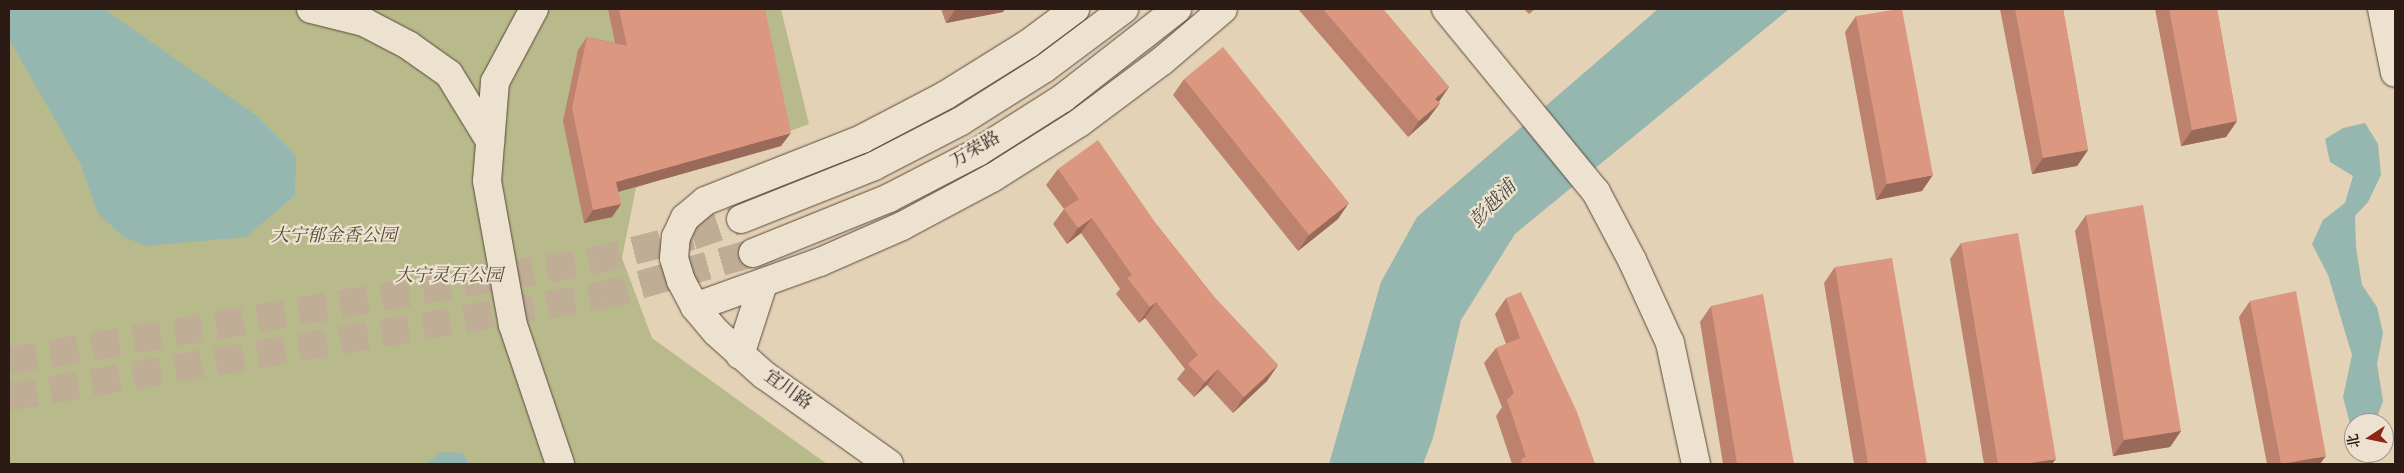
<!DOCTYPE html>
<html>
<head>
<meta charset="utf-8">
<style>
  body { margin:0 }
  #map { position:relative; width:2404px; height:473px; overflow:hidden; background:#e4d2b6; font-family:"Sorts Mill Goudy","Noto Serif SC",serif }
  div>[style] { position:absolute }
  .green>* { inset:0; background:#b9ba8b }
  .water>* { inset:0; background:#95b7af }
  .secondary-tunnel>* { height:28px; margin-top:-14px; transform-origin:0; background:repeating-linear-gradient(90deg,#bfad96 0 28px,transparent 0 42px) }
  .roads { filter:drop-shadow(0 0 1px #59493c) drop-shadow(0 0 1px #59493c) }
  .street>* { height:28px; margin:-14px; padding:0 14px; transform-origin:14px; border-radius:14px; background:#ede2d0 }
  .secondary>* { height:28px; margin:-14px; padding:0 14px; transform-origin:14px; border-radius:14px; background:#ede2d0 }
  .wall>* { inset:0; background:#bc826e }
  .shaded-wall>* { inset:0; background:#996a5a }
  .building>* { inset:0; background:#db9780 }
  span { translate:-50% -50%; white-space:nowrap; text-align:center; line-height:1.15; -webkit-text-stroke:4.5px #ede2d0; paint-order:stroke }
  .street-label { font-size:18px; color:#2b1b14 }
  .park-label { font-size:18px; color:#564b38; font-style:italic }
  .water-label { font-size:19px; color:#4b4a42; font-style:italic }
  .frame { position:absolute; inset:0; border:10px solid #2b1b14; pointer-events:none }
  .north { position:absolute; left:2344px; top:413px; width:50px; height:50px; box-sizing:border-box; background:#ede2d0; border:1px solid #9f9285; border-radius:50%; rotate:259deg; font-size:14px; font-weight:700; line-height:20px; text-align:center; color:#2b1b14 }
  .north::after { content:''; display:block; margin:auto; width:18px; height:22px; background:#8f2418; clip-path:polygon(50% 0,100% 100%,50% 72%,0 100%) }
</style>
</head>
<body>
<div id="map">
  <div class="green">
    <i style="clip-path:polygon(9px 9px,781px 9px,809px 124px,636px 188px,622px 258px,652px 338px,827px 464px,9px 464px)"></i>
  </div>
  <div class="water">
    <i style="clip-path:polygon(9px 9px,104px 9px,257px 116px,296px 155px,295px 195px,246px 237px,146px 246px,122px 236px,97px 212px,81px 165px,9px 39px)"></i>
    <i style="clip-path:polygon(1658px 9px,1789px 9px,1515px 234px,1461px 320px,1433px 438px,1423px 464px,1329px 464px,1381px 282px,1417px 217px)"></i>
    <i style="clip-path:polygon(2365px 123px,2378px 144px,2381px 175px,2368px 202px,2355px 216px,2356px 247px,2362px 285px,2377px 307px,2383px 333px,2377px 364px,2383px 401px,2375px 423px,2354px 423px,2354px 439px,2343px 397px,2352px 355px,2328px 275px,2312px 244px,2323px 220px,2345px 203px,2353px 176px,2330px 162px,2325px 139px,2343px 128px)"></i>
    <i style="clip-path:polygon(441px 452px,462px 453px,470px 464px,426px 464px)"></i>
  </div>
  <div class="secondary-tunnel">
    <i style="left:9px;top:361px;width:592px;rotate:-9.72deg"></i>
    <i style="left:593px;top:261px;width:102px;rotate:-14.2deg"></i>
    <i style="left:692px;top:236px;width:52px;rotate:-19.1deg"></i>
    <i style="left:9px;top:397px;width:600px;rotate:-9.7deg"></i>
    <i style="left:600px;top:296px;width:159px;rotate:-15.7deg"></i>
  </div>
  <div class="roads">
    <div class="street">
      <i style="left:311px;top:9px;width:55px;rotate:13.8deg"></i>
      <i style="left:364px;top:22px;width:50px;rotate:27.6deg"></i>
      <i style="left:408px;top:45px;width:50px;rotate:35.3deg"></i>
      <i style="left:449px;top:74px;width:79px;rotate:58.5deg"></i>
      <i style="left:534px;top:9px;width:83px;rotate:118.1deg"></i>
      <i style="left:495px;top:82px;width:99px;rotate:94.6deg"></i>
      <i style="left:487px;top:181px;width:146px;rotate:79.8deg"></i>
      <i style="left:513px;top:325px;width:147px;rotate:71.3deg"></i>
      <i style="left:1446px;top:9px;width:237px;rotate:50.7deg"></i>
      <i style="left:1596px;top:192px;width:77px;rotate:62.1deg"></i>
      <i style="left:1632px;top:260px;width:91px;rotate:65.4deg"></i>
      <i style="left:1670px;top:343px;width:124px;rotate:77.9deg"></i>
      <i style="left:2382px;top:9px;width:65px;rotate:78.5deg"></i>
      <i style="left:695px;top:307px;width:133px;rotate:-19.8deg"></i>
      <i style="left:820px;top:262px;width:90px;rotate:-23.7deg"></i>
      <i style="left:902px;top:226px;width:102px;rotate:-28.1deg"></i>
      <i style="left:992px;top:178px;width:103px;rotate:-32.3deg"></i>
      <i style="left:1079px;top:123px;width:104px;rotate:-36.8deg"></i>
      <i style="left:1162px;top:61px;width:80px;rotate:-40.4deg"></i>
      <i style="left:740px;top:355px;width:75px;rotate:-72.1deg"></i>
      <i style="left:889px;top:464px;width:153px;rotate:-144.5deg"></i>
      <i style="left:764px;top:375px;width:64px;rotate:-138.1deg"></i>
      <i style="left:716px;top:332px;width:33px;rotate:-130deg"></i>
      <i style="left:695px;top:307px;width:30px;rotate:-118deg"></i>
      <i style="left:681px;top:281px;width:24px;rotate:-107deg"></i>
      <i style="left:674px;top:258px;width:21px;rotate:-85deg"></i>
      <i style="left:676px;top:237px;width:21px;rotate:-65deg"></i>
      <i style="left:685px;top:218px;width:26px;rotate:-40deg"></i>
      <i style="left:705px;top:201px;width:169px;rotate:-21.5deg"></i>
      <i style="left:862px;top:139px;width:95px;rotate:-27.6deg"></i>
      <i style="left:946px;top:95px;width:97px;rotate:-31.9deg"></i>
      <i style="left:1028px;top:44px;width:59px;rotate:-36.7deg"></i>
    </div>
    <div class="secondary">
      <i style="left:741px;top:219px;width:143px;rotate:-21.7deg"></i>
      <i style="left:874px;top:166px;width:98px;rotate:-27.3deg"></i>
      <i style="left:961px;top:121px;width:99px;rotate:-32.2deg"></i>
      <i style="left:1045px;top:68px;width:99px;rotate:-36.8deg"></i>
      <i style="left:753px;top:253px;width:147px;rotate:-22deg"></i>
      <i style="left:889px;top:198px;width:100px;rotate:-27.3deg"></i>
      <i style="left:978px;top:152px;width:101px;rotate:-32.4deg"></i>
      <i style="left:1063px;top:98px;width:145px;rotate:-38deg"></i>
    </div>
  </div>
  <div class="wall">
    <i style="clip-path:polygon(608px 9px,765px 9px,781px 146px,618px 192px,621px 204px,612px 217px,584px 223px,563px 121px,578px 50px,587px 37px,615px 43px)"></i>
    <i style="clip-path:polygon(941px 9px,1005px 9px,1003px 12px,946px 23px)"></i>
    <i style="clip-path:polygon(1298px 9px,1383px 9px,1449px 87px,1438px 102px,1440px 103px,1428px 119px,1408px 137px)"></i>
    <i style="clip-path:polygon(1524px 9px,1535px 9px,1529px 14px)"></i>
    <i style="clip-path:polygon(2000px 9px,2063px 9px,2088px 150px,2077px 166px,2032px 174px)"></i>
    <i style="clip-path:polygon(2155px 9px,2217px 9px,2237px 121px,2226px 137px,2181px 146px)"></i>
    <i style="clip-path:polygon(1856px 16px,1922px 191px,1876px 200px,1845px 32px)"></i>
    <i style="clip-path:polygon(1184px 79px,1338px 219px,1298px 251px,1173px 95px)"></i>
    <i style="clip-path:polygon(1058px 169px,1157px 225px,1215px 298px,1278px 365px,1267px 381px,1233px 413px,1207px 385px,1194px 397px,1177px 379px,1185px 369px,1145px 318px,1139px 323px,1116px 294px,1120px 289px,1081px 233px,1067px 244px,1053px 224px,1064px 209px,1046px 185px)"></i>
    <i style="clip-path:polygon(2086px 215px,2181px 431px,2170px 447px,2113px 456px,2075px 231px)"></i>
    <i style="clip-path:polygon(1961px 243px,2052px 464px,1984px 464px,1950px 259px)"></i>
    <i style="clip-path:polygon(1835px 267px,1927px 464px,1854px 464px,1824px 283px)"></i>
    <i style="clip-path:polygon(1506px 298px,1595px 464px,1512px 464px,1496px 416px,1502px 407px,1484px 363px,1496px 348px,1506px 344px,1495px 314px)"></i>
    <i style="clip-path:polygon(2250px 301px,2320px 464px,2267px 464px,2239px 317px)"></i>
    <i style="clip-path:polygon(1711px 306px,1794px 464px,1723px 464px,1700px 322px)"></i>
  </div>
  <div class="shaded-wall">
    <i style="clip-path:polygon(960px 9px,1005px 9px,1003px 12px,946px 23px,955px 10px)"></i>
    <i style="clip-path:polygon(1449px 87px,1438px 103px,1435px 99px)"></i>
    <i style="clip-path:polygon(1440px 103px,1428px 119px,1408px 137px,1419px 121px)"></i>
    <i style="clip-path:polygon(2237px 121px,2226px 137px,2181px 146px,2192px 130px)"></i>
    <i style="clip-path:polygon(791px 133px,781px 146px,607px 195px,616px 182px)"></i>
    <i style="clip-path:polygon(2088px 150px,2077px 166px,2032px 174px,2043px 158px)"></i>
    <i style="clip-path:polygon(1933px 175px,1922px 191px,1876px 200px,1887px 184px)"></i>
    <i style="clip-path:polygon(1349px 203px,1338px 219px,1298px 251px,1309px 235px)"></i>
    <i style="clip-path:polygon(621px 204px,612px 217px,584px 223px,593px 210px)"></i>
    <i style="clip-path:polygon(1092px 218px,1081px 233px,1067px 244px,1078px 228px)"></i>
    <i style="clip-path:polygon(1156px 302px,1145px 318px,1139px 323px,1150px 307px)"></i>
    <i style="clip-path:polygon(1278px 365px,1267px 381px,1233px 413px,1244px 397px)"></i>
    <i style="clip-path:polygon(1218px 369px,1207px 385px,1194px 397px,1205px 382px)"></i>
    <i style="clip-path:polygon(2181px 431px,2170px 447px,2113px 456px,2124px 440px)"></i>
    <i style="clip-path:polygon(2326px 456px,2320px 464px,2283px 464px)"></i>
    <i style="clip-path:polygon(2056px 459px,2052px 464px,2024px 464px)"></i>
  </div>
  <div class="building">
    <i style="clip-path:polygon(619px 9px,765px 9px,791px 133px,616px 182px,621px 204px,593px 210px,572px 108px,587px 37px,627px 46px)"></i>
    <i style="clip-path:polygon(1323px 9px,1383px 9px,1449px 87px,1435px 99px,1440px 103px,1419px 121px)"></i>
    <i style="clip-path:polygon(1899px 9px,1902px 9px,1933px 175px,1887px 184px,1856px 16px)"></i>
    <i style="clip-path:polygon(2015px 9px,2063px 9px,2088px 150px,2043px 158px)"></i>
    <i style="clip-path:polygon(2169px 9px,2217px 9px,2237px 121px,2192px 130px)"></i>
    <i style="clip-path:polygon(1223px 47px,1349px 203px,1309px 235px,1184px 79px)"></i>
    <i style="clip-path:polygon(1098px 140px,1157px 225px,1215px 298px,1278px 365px,1244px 397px,1218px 369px,1205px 382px,1188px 364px,1198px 355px,1156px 302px,1150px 307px,1127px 278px,1132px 275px,1092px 218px,1078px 228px,1064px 209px,1079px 199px,1058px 169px)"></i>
    <i style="clip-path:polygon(2143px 205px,2181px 431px,2124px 440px,2086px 215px)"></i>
    <i style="clip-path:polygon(2018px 233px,2056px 459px,2024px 464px,1998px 464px,1961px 243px)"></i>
    <i style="clip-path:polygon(1892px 258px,1927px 464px,1868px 464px,1835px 267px)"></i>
    <i style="clip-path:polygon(2296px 291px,2326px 456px,2281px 464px,2250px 301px)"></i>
    <i style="clip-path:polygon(1521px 292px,1577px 412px,1595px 464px,1522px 464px,1521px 459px,1526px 457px,1507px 400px,1514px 393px,1496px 348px,1520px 338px,1506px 298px)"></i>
    <i style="clip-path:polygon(1763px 294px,1794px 464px,1737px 464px,1711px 306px)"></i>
  </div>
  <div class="street-label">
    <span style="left:976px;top:151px;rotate:-30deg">万荣路</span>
    <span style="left:787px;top:391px;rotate:36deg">宜川路</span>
  </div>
  <div class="park-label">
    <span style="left:334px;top:237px">大宁郁金香公园</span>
    <span style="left:449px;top:277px">大宁灵石公园</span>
  </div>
  <div class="water-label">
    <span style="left:1494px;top:205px;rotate:-46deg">彭越浦</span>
  </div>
  <div class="frame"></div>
  <div class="north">北</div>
</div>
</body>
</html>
